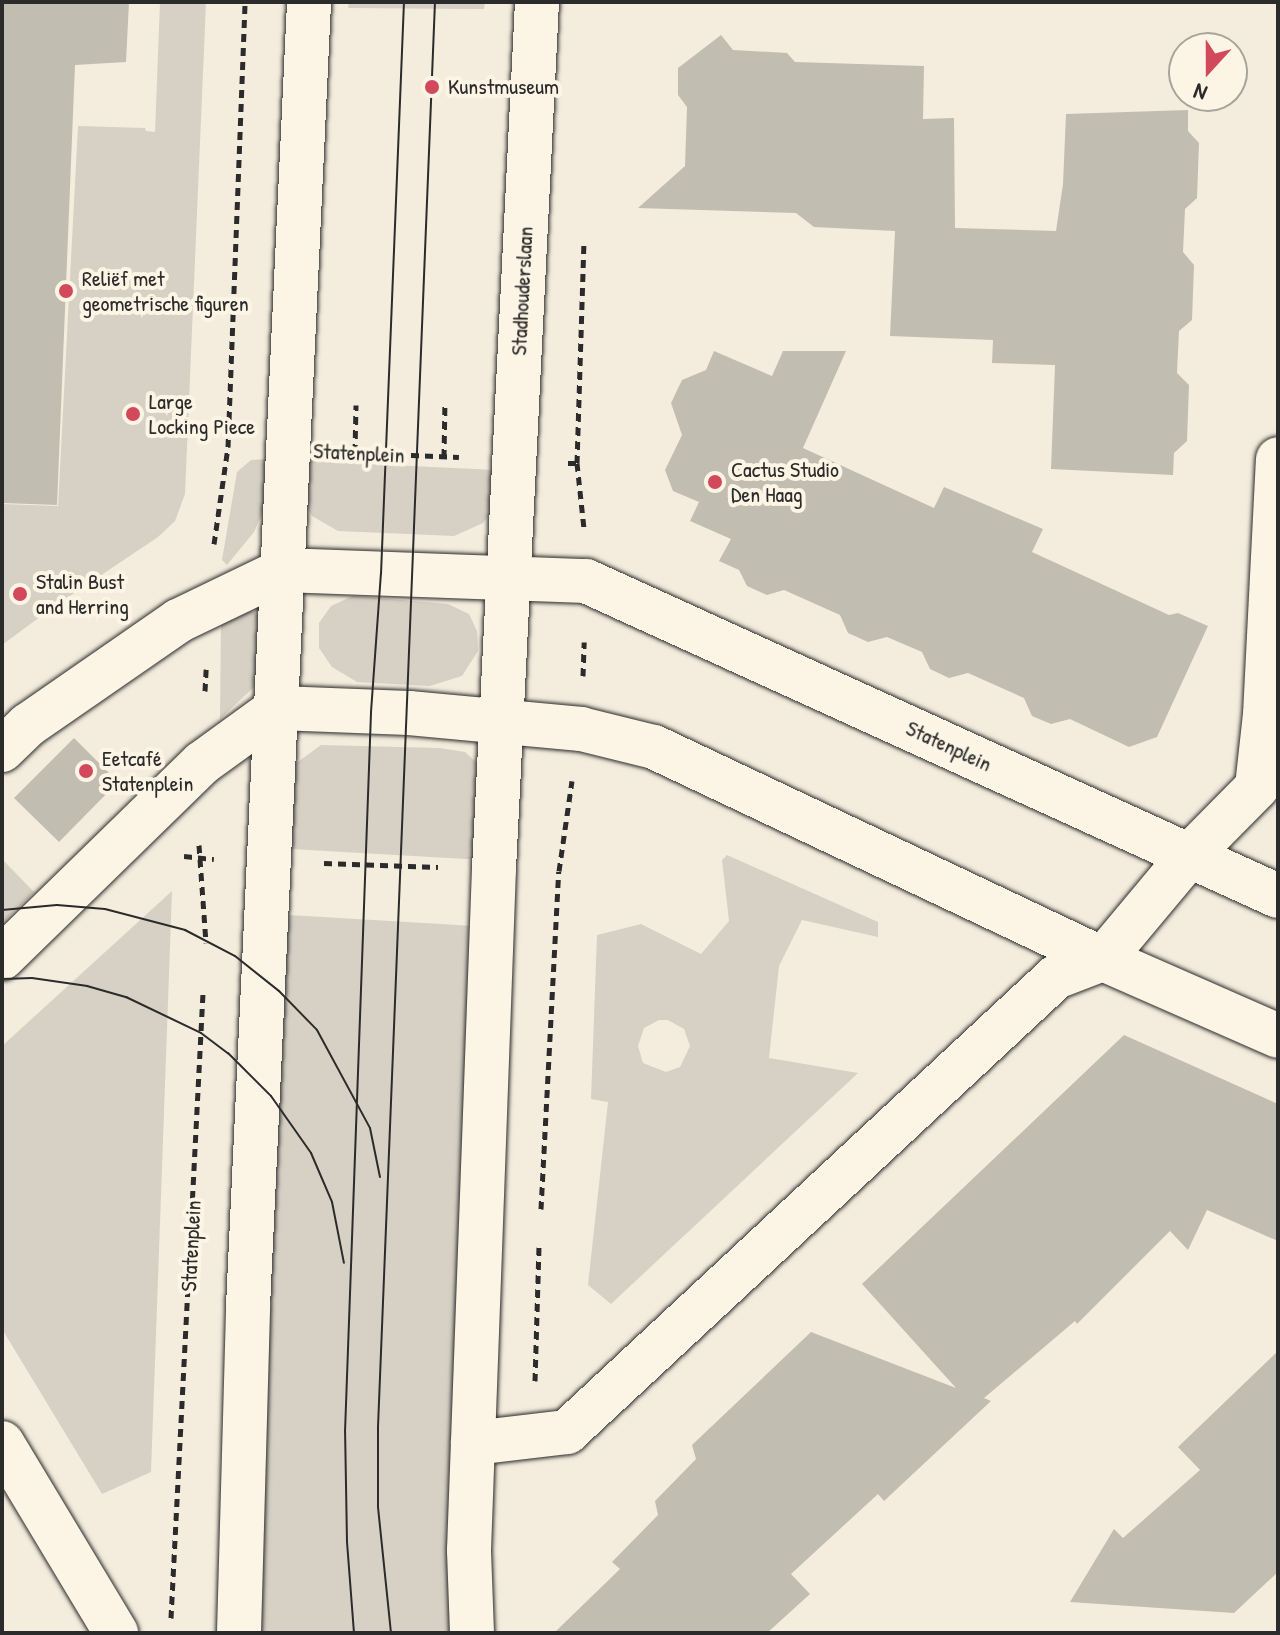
<!DOCTYPE html>
<html>
<head>
<meta charset="utf-8">
<style>
  body { margin:0 }
  #map { position:relative; width:1280px; height:1635px; overflow:hidden; background:#f4edde; font-family:"Patrick Hand",sans-serif }
  div>[style] { position:absolute }
  .green>* { inset:0; background:#d6d1c4 }
  .building>* { inset:0; background:#c2bdb1 }
  .path>* { height:5px; margin-top:-2.5px; transform-origin:0; background:repeating-linear-gradient(90deg,#2b2b2b 0 8px,transparent 0 14px) }
  .roads { filter:drop-shadow(0 0 2px #2b2b2b) drop-shadow(0 0 2px #2b2b2b) }
  .street>* { height:44px; margin:-22px; padding:0 22px; transform-origin:22px; border-radius:22px; background:#fcf5e5 }
  .secondary>* { height:44px; margin:-22px; padding:0 22px; transform-origin:22px; border-radius:22px; background:#fcf5e5 }
  .tram>* { height:2px; margin:-1px; padding:0 1px; transform-origin:1px; border-radius:1px; background:#2b2b2b }
  .dots>* { width:22px; height:22px; translate:-50% -50%; box-sizing:border-box; border:4px solid #fcf5e5; border-radius:50% }
  span { translate:-50% -50%; white-space:nowrap; text-align:center; line-height:1.15; -webkit-text-stroke:8px #fcf5e5; paint-order:stroke }
  .poi-label { font-size:22px; color:#2b2b2b }
  .left { translate:0 -50%; text-align:left }
  .street-label { font-size:22px; color:#2b2b2b }
  .frame { position:absolute; inset:0; border:4px solid #2b2b2b; pointer-events:none }
  .north { position:absolute; left:1168px; top:32px; width:80px; height:80px; box-sizing:border-box; background:#fcf5e5; border:2px solid #a8a49b; border-radius:50%; rotate:201deg; font-size:22px; font-weight:700; line-height:32px; text-align:center; color:#2b2b2b }
  .north::after { content:''; display:block; margin:auto; width:28px; height:36px; background:#d1495b; clip-path:polygon(50% 0,100% 100%,50% 72%,0 100%) }
</style>
</head>
<body>
<div id="map">
  <div class="green">
    <i style="clip-path:polygon(160px 2px,206px 2px,185px 494px,175px 521px,158px 537px,52px 608px,2px 645px,2px 504px,58px 506px,78px 126px,145px 128px,146px 131px,155px 132px)"></i>
    <i style="clip-path:polygon(349px 2px,485px 2px,484px 9px,468px 9px,348px 8px)"></i>
    <i style="clip-path:polygon(269px 459px,263px 512px,254px 532px,227px 565px,222px 560px,237px 472px,251px 460px)"></i>
    <i style="clip-path:polygon(307px 461px,496px 470px,495px 506px,483px 523px,454px 536px,338px 531px,312px 516px,304px 502px)"></i>
    <i style="clip-path:polygon(353px 596px,448px 604px,469px 614px,477px 631px,478px 651px,462px 676px,430px 686px,357px 682px,332px 667px,319px 648px,319px 623px,331px 606px)"></i>
    <i style="clip-path:polygon(241px 612px,254px 612px,263px 623px,261px 674px,255px 686px,220px 719px,221px 621px)"></i>
    <i style="clip-path:polygon(321px 745px,440px 748px,465px 752px,487px 772px,483px 860px,291px 849px,295px 764px)"></i>
    <i style="clip-path:polygon(evenodd,727px 855px,878px 922px,878px 937px,802px 920px,779px 966px,769px 1058px,858px 1073px,611px 1304px,588px 1285px,608px 1102px,591px 1099px,597px 935px,641px 924px,701px 954px,729px 921px,722px 860px,727px 855px,659px 1020px,668px 1020px,684px 1029px,690px 1046px,680px 1067px,666px 1072px,643px 1063px,638px 1046px,644px 1028px,659px 1020px)"></i>
    <i style="clip-path:polygon(2px 859px,34px 892px,2px 923px)"></i>
    <i style="clip-path:polygon(172px 891px,151px 1472px,102px 1494px,2px 1329px,2px 1046px)"></i>
    <i style="clip-path:polygon(289px 915px,474px 926px,453px 1633px,250px 1633px,274px 1079px)"></i>
  </div>
  <div class="building">
    <i style="clip-path:polygon(2px 2px,129px 2px,126px 62px,75px 65px,57px 505px,2px 503px)"></i>
    <i style="clip-path:polygon(721px 35px,733px 50px,787px 53px,795px 62px,924px 66px,923px 119px,954px 118px,955px 228px,1056px 231px,1063px 184px,1066px 114px,1188px 110px,1188px 131px,1199px 143px,1197px 198px,1185px 209px,1184px 231px,1183px 252px,1194px 265px,1192px 320px,1179px 331px,1177px 373px,1189px 385px,1187px 441px,1174px 453px,1173px 475px,1051px 469px,1055px 365px,992px 363px,993px 340px,890px 336px,895px 231px,814px 227px,796px 213px,638px 208px,685px 166px,687px 107px,678px 95px,678px 68px)"></i>
    <i style="clip-path:polygon(714px 351px,772px 376px,783px 351px,846px 351px,803px 448px,934px 508px,944px 487px,1043px 529px,1032px 552px,1169px 615px,1178px 613px,1208px 626px,1157px 737px,1129px 747px,1070px 719px,1051px 724px,1032px 716px,1024px 698px,968px 673px,949px 678px,930px 669px,922px 652px,887px 637px,868px 642px,848px 633px,840px 615px,784px 590px,767px 595px,747px 586px,739px 570px,719px 561px,731px 539px,690px 521px,699px 502px,673px 491px,665px 470px,682px 435px,671px 403px,682px 380px,706px 370px)"></i>
    <i style="clip-path:polygon(74px 738px,118px 782px,59px 842px,14px 798px)"></i>
    <i style="clip-path:polygon(1124px 1035px,1278px 1104px,1278px 1241px,1207px 1210px,1188px 1250px,1170px 1231px,1077px 1324px,1075px 1321px,984px 1398px,991px 1401px,884px 1501px,878px 1494px,791px 1574px,810px 1594px,767px 1633px,554px 1633px,620px 1569px,612px 1562px,658px 1515px,655px 1501px,696px 1459px,692px 1445px,811px 1332px,956px 1388px,862px 1284px)"></i>
    <i style="clip-path:polygon(1278px 1351px,1278px 1572px,1234px 1613px,1070px 1602px,1114px 1529px,1123px 1538px,1200px 1470px,1178px 1447px)"></i>
  </div>
  <div class="path">
    <i style="left:341px;top:452px;width:118px;rotate:2.4deg"></i>
    <i style="left:355px;top:452px;width:47px;rotate:-88.8deg"></i>
    <i style="left:444px;top:457px;width:55px;rotate:-89deg"></i>
    <i style="left:568px;top:463px;width:9px"></i>
    <i style="left:577px;top:463px;width:65px;rotate:83.9deg"></i>
    <i style="left:577px;top:463px;width:219px;rotate:-88.2deg"></i>
    <i style="left:214px;top:544px;width:98px;rotate:-81.8deg"></i>
    <i style="left:228px;top:447px;width:445px;rotate:-87.8deg"></i>
    <i style="left:583px;top:676px;width:34px;rotate:-88deg"></i>
    <i style="left:205px;top:691px;width:22px;rotate:-87deg"></i>
    <i style="left:199px;top:845px;width:98px;rotate:85.9deg"></i>
    <i style="left:184px;top:856px;width:30px;rotate:6deg"></i>
    <i style="left:324px;top:863px;width:114px;rotate:2deg"></i>
    <i style="left:541px;top:1209px;width:338px;rotate:-87deg"></i>
    <i style="left:559px;top:871px;width:91px;rotate:-81.8deg"></i>
    <i style="left:535px;top:1381px;width:134px;rotate:-88.3deg"></i>
    <i style="left:171px;top:1618px;width:626px;rotate:-87.07deg"></i>
  </div>
  <div class="roads">
    <div class="street">
      <i style="left:2px;top:750px;width:36px;rotate:-44deg"></i>
      <i style="left:28px;top:725px;width:183px;rotate:-34.7deg"></i>
      <i style="left:178px;top:621px;width:118px;rotate:-25.7deg"></i>
      <i style="left:284px;top:570px;width:302px;rotate:2.1deg"></i>
      <i style="left:586px;top:581px;width:760px;rotate:24.48deg"></i>
      <i style="left:2px;top:958px;width:279px;rotate:-44.3deg"></i>
      <i style="left:202px;top:763px;width:94px;rotate:-35.9deg"></i>
      <i style="left:278px;top:708px;width:131px;rotate:2.2deg"></i>
      <i style="left:409px;top:713px;width:173px;rotate:5.3deg"></i>
      <i style="left:581px;top:729px;width:75px;rotate:13.9deg"></i>
      <i style="left:654px;top:747px;width:497px;rotate:25.3deg"></i>
      <i style="left:1103px;top:959px;width:191px;rotate:23.7deg"></i>
      <i style="left:2px;top:1443px;width:222px;rotate:59deg"></i>
      <i style="left:473px;top:1443px;width:95px;rotate:-6.7deg"></i>
      <i style="left:567px;top:1432px;width:668px;rotate:-42.94deg"></i>
      <i style="left:1056px;top:977px;width:50px;rotate:-21deg"></i>
      <i style="left:1103px;top:959px;width:134px;rotate:-50.1deg"></i>
      <i style="left:1189px;top:856px;width:97px;rotate:-45.4deg"></i>
      <i style="left:1257px;top:787px;width:72px;rotate:-83.7deg"></i>
      <i style="left:1265px;top:715px;width:256px;rotate:-87.1deg"></i>
    </div>
    <div class="secondary">
      <i style="left:239px;top:1633px;width:327px;rotate:-88.4deg"></i>
      <i style="left:248px;top:1306px;width:1305px;rotate:-87.32deg"></i>
      <i style="left:472px;top:1633px;width:83px;rotate:-92.1deg"></i>
      <i style="left:469px;top:1550px;width:681px;rotate:-87.9deg"></i>
      <i style="left:494px;top:869px;width:868px;rotate:-87.16deg"></i>
    </div>
  </div>
  <div class="tram">
    <i style="left:2px;top:910px;width:55px;rotate:-5.2deg"></i>
    <i style="left:57px;top:905px;width:48px;rotate:4.8deg"></i>
    <i style="left:105px;top:909px;width:83px;rotate:14.7deg"></i>
    <i style="left:185px;top:930px;width:56px;rotate:27.5deg"></i>
    <i style="left:235px;top:956px;width:56px;rotate:38.5deg"></i>
    <i style="left:279px;top:991px;width:54px;rotate:45.7deg"></i>
    <i style="left:317px;top:1030px;width:111px;rotate:61.6deg"></i>
    <i style="left:370px;top:1128px;width:50px;rotate:78.5deg"></i>
    <i style="left:2px;top:979px;width:30px;rotate:-2deg"></i>
    <i style="left:32px;top:978px;width:56px;rotate:8.3deg"></i>
    <i style="left:87px;top:986px;width:41px;rotate:15.8deg"></i>
    <i style="left:126px;top:997px;width:83px;rotate:25.6deg"></i>
    <i style="left:201px;top:1033px;width:34px;rotate:37deg"></i>
    <i style="left:228px;top:1053px;width:61px;rotate:45deg"></i>
    <i style="left:271px;top:1096px;width:70px;rotate:54.9deg"></i>
    <i style="left:311px;top:1153px;width:53px;rotate:66.8deg"></i>
    <i style="left:332px;top:1202px;width:62px;rotate:78.9deg"></i>
    <i style="left:354px;top:1633px;width:91px;rotate:-94.4deg"></i>
    <i style="left:347px;top:1542px;width:110px;rotate:-91deg"></i>
    <i style="left:345px;top:1432px;width:720px;rotate:-87.93deg"></i>
    <i style="left:371px;top:712px;width:138px;rotate:-85.9deg"></i>
    <i style="left:381px;top:574px;width:572px;rotate:-87.7deg"></i>
    <i style="left:391px;top:1633px;width:127px;rotate:-95.9deg"></i>
    <i style="left:378px;top:1507px;width:80px;rotate:-90deg"></i>
    <i style="left:378px;top:1427px;width:1426px;rotate:-87.71deg"></i>
  </div>
  <div class="dots">
    <i style="left:432px;top:87px;background:#d1495b"></i>
    <i style="left:66px;top:291px;background:#d1495b"></i>
    <i style="left:133px;top:414px;background:#d1495b"></i>
    <i style="left:715px;top:482px;background:#d1495b"></i>
    <i style="left:20px;top:594px;background:#d1495b"></i>
    <i style="left:86px;top:771px;background:#d1495b"></i>
  </div>
  <div class="poi-label">
    <span class="left" style="left:448px;top:87px">Kunstmuseum</span>
    <span class="left" style="left:82px;top:291px">Reliëf met<br>geometrische figuren</span>
    <span class="left" style="left:149px;top:414px">Large<br>Locking Piece</span>
    <span class="left" style="left:731px;top:482px">Cactus Studio<br>Den Haag</span>
    <span class="left" style="left:36px;top:594px">Stalin Bust<br>and Herring</span>
    <span class="left" style="left:102px;top:771px">Eetcafé<br>Statenplein</span>
  </div>
  <div class="street-label">
    <span style="left:522px;top:291px;rotate:-87deg">Stadhouderslaan</span>
    <span style="left:359px;top:453px;rotate:3deg">Statenplein</span>
    <span style="left:949px;top:746px;rotate:25deg">Statenplein</span>
    <span style="left:191px;top:1246px;rotate:-87deg">Statenplein</span>
  </div>
  <div class="frame"></div>
  <div class="north">N</div>
</div>
</body>
</html>
